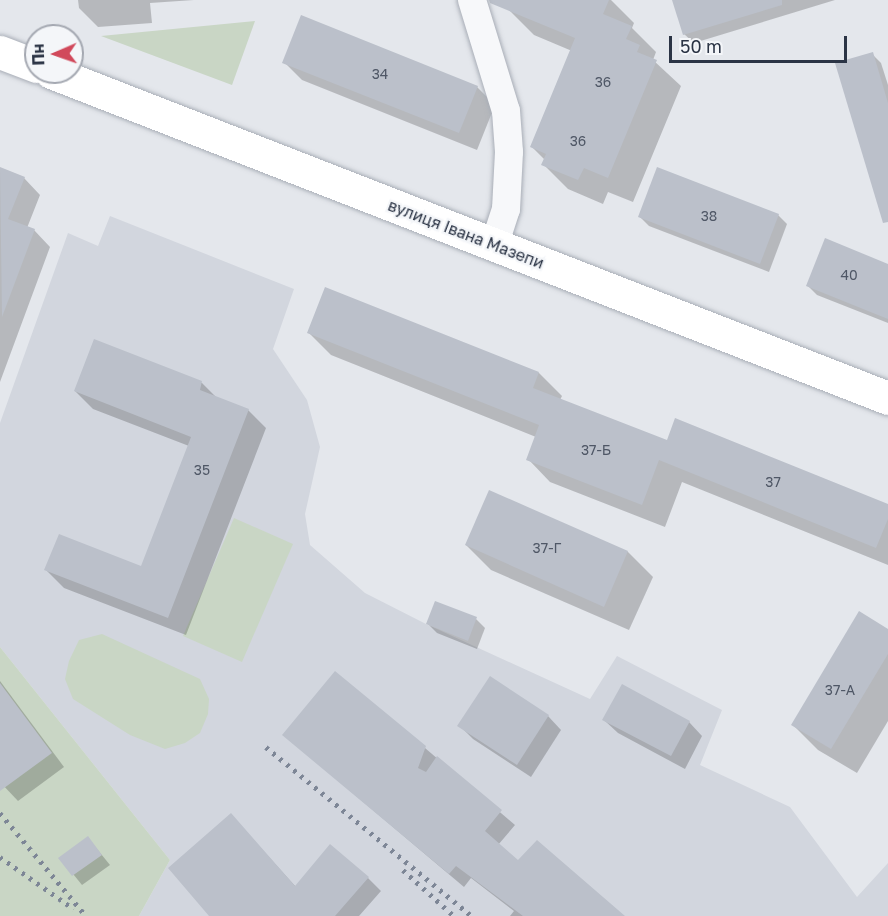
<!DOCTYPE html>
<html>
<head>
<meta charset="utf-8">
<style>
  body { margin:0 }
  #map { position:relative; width:888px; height:916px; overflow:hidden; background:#e4e7ec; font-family:"Golos Text",sans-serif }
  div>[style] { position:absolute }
  .built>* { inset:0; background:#d2d6de }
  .green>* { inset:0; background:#c9d6c5 }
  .shadow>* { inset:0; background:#0003 }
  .building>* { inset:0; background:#bbc0ca }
  .roads { filter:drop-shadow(0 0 2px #a9aeb7) drop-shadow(0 0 2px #a9aeb7) }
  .minor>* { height:28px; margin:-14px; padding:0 14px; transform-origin:14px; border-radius:14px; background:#f7f8fa }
  .secondary>* { height:33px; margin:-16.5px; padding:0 16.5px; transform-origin:16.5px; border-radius:16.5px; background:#fff }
  .rail>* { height:4.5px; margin-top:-2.25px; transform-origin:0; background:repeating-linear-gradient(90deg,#7d8696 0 3px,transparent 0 9px) }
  span { translate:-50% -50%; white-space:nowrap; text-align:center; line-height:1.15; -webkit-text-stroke:4.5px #f4f6f9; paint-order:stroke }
  .number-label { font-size:14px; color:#4f5766 }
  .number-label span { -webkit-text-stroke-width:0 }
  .street-label { font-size:16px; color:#2b3445 }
  .north { position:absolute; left:24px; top:24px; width:60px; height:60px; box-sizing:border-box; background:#f4f6f9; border:2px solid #a4a8b1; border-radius:50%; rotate:268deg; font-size:16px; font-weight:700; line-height:24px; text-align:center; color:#2b3445 }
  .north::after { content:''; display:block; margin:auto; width:21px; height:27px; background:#d1495b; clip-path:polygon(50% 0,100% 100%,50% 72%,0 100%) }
  .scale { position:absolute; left:669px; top:36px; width:178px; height:27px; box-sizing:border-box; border:3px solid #2b3445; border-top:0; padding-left:8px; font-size:18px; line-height:21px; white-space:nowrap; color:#2b3445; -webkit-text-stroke:4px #f4f6f9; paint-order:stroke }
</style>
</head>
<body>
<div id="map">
  <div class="built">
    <i style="clip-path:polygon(110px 216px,294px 289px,273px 349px,307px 400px,320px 447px,305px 514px,310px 545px,365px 593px,426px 624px,590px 699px,617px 656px,722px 710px,700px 765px,790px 807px,857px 897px,888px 863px,888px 916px,139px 916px,170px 860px,0 647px,0 423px,68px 233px,98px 246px)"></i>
  </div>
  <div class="green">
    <i style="clip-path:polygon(255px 21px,232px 85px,101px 36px)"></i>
    <i style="clip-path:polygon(234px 518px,293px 544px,242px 662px,183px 636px)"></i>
    <i style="clip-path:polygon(102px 634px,200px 679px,209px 699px,208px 714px,200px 733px,185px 743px,165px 749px,130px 735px,73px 699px,65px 679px,69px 661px,79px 640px)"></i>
    <i style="clip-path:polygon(0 647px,170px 860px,139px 916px,0 916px)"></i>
  </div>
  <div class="shadow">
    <i style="clip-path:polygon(78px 0,194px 0,150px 3px,152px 23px,98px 27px,79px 8px)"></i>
    <i style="clip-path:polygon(509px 0,611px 0,634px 23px,632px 28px,656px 52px,653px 60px,681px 86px,633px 202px,608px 192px,603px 204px,568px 189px,543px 164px,545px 160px,532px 147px,572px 51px,534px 35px,509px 10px)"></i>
    <i style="clip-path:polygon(674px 0,835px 0,694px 43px,684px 34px)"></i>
    <i style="clip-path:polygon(872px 54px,881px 63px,888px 85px,888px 198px)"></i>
    <i style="clip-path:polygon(284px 62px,477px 87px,495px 105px,477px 150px,302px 80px)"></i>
    <i style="clip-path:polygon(0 169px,24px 178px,40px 195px,27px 228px,34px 230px,50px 247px,0 382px)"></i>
    <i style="clip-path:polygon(778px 215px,787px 224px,769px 272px,649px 226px,640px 217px)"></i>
    <i style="clip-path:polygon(888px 265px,888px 323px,817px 295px,808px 286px)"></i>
    <i style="clip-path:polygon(308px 332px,539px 373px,562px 396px,560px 400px,668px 442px,888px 506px,888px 565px,682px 482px,665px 527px,550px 482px,528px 459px,536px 437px,331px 355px)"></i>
    <i style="clip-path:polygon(94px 341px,202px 383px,217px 398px,248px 410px,266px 428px,186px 635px,64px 588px,46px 570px,142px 568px,189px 446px,93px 409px,75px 391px)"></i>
    <i style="clip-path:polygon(489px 492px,628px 552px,653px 577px,629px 630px,491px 570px,466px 545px)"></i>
    <i style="clip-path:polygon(476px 619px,485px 628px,477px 649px,437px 633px,428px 624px)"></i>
    <i style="clip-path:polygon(888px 630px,888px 721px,857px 773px,818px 750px,793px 725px)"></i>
    <i style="clip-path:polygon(0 681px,64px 767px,18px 801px,0 782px)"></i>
    <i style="clip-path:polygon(548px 716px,561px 730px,531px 777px,473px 739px,459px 725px)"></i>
    <i style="clip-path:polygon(604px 720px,689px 722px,702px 736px,685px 769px,618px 733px)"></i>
    <i style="clip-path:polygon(284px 735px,425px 748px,515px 825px,498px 845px,518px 862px,623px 916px,510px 916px,514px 911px,471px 878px,464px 887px)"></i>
    <i style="clip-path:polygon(231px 815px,296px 887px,368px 878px,381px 891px,359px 916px,211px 916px)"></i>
    <i style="clip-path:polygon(88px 838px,110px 865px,82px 885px,60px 858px)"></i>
  </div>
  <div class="building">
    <i style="clip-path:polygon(489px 0,609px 0,603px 14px,632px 26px,626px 39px,640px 45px,637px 52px,657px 60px,608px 178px,584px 168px,578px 180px,541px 165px,546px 154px,530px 147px,575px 38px,490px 3px)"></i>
    <i style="clip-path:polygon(672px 0,782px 0,782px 5px,683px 35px)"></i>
    <i style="clip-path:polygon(301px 15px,478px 86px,459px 133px,282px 63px)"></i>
    <i style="clip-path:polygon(873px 52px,888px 103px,888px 222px,883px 223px,835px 63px)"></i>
    <i style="clip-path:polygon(0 167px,25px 177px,8px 219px,35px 229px,2px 317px)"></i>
    <i style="clip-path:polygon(657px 167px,779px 214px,760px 264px,638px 217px)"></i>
    <i style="clip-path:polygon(825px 238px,888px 264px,888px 319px,806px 286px)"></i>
    <i style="clip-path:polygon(325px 287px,539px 372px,533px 388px,667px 440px,675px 418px,888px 504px,888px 519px,876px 548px,659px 460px,642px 505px,526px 460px,539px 425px,307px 333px)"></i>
    <i style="clip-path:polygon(94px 339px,202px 381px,200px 390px,249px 409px,168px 618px,44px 570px,59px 534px,141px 566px,191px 437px,74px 391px)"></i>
    <i style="clip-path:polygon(489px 490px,628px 551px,604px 607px,465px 545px)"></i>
    <i style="clip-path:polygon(435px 601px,477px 617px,468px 641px,426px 624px)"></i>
    <i style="clip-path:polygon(859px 611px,888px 629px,888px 654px,831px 749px,791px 725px)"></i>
    <i style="clip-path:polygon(335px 671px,426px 746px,418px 768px,426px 772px,437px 756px,502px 810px,485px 831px,518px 860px,537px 840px,625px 916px,523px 916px,456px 866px,449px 874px,282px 735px)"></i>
    <i style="clip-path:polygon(490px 676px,549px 715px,517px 765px,457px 726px)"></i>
    <i style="clip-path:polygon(0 683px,52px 753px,0 791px)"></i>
    <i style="clip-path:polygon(622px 684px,690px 721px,671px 756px,602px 720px)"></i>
    <i style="clip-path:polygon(231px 813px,295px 886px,330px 844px,369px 877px,335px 916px,209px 916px,168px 868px)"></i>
    <i style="clip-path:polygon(88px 836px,102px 855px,72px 876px,58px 858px)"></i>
  </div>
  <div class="roads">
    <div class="minor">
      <i style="left:472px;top:0;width:116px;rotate:73deg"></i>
      <i style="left:506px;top:111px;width:41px;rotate:85.8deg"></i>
      <i style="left:509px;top:152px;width:57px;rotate:93deg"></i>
      <i style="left:506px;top:209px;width:38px;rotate:108deg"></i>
    </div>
    <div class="secondary">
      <i style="left:0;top:52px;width:39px;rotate:21deg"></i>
      <i style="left:51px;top:72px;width:898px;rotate:21.28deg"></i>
    </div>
  </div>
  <div class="rail">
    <i style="left:266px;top:747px;width:266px;rotate:39.4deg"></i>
    <i style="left:0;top:813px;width:134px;rotate:50.1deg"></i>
    <i style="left:0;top:857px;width:90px;rotate:35.1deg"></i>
    <i style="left:403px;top:870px;width:69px;rotate:42deg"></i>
  </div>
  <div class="number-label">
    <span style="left:380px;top:74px">34</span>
    <span style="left:603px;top:82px">36</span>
    <span style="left:578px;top:141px">36</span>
    <span style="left:709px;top:216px">38</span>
    <span style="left:849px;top:275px">40</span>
    <span style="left:596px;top:450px">37-Б</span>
    <span style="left:202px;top:470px">35</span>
    <span style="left:773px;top:482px">37</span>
    <span style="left:547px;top:548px">37-Г</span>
    <span style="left:840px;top:690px">37-А</span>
  </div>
  <div class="street-label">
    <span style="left:466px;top:234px;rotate:21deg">вулиця Івана Мазепи</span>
  </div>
  <div class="north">Пн</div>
  <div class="scale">50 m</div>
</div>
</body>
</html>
